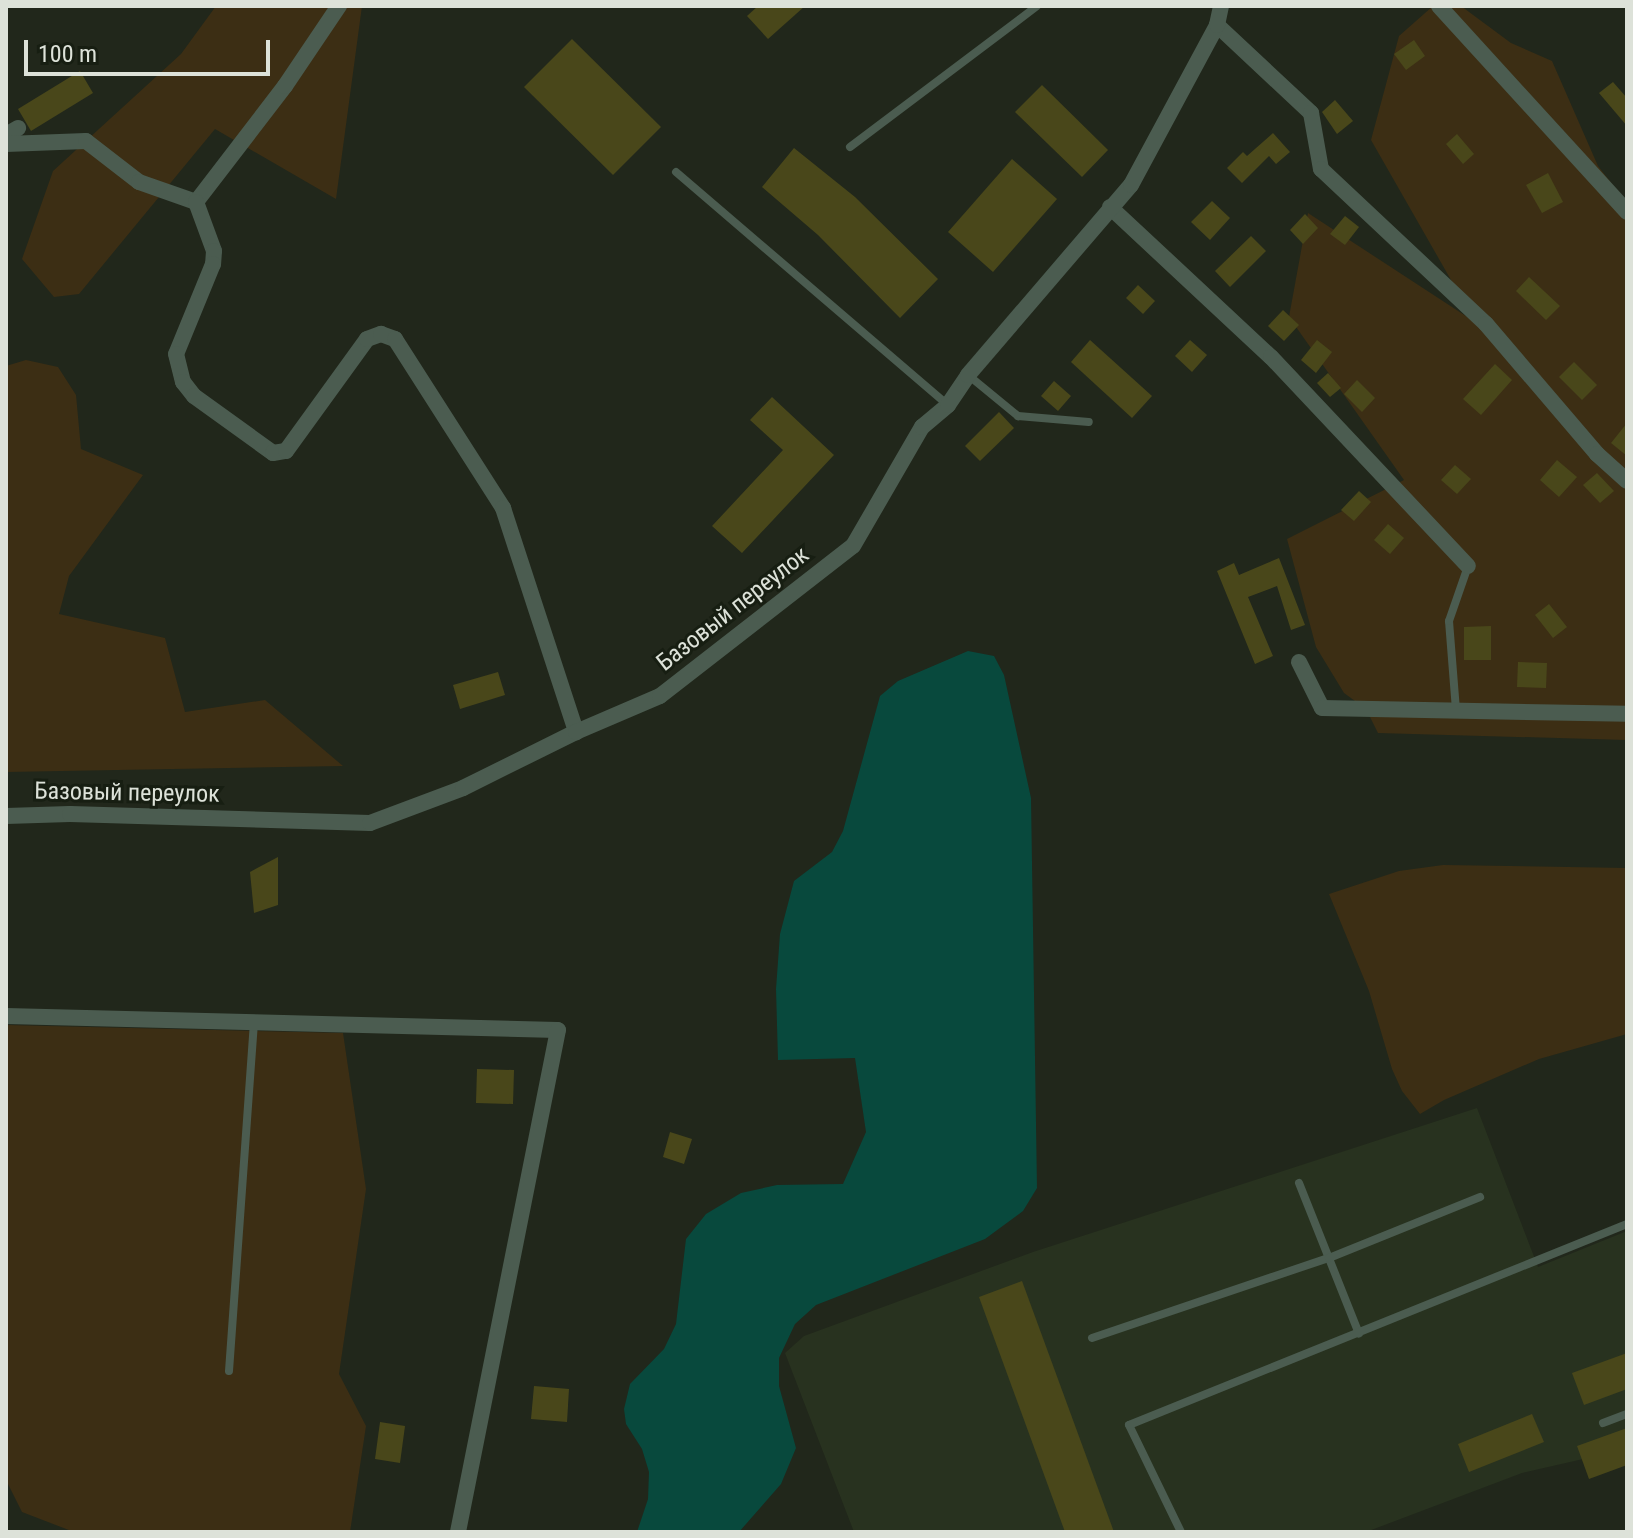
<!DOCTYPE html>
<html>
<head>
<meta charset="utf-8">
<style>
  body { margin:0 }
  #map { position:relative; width:1633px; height:1538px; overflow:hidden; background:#21271b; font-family:"Roboto Condensed",sans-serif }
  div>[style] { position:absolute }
  .built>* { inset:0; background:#28321f }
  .green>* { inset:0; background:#3c2e14 }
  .water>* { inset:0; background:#08493d }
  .building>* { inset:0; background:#49471a }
  .lane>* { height:8px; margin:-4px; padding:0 4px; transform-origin:4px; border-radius:4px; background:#4b5c50 }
  .street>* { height:16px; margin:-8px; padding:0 8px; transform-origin:8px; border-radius:8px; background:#4b5c50 }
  span { translate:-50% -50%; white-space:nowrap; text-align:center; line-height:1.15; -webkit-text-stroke:6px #171e12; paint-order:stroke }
  .street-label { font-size:24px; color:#dde2d9 }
  .frame { position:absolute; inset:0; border:8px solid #dde2d9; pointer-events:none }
  .scale { position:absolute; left:24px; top:40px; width:246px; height:36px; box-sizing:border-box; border:4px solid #dde2d9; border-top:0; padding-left:10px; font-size:24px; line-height:28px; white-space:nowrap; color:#dde2d9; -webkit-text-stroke:6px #171e12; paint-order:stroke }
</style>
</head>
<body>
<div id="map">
  <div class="built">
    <i style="clip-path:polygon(1477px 1108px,1538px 1267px,1627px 1231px,1627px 1449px,1522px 1473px,1366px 1532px,854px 1532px,785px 1353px,804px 1336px,1033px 1252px)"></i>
  </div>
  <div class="green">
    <i style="clip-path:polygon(216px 6px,362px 6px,336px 199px,215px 129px,79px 294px,54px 297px,22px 259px,53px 171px,181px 54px)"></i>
    <i style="clip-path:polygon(1433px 6px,1461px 6px,1511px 43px,1552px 61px,1598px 166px,1627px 203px,1627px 740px,1378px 733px,1366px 709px,1344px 693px,1316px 647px,1287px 539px,1404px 480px,1289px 317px,1308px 213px,1475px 322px,1371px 140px,1399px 36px)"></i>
    <i style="clip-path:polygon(26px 360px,58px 367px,76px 395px,81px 449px,143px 475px,69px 576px,59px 614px,165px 638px,185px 712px,265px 700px,343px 766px,6px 772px,6px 366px)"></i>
    <i style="clip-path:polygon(1443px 865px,1627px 868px,1627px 1034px,1539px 1059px,1444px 1100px,1420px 1114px,1402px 1091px,1392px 1069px,1369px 991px,1329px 894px,1399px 871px)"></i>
    <i style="clip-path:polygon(6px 1025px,343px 1033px,366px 1189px,339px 1374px,366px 1426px,350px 1532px,74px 1532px,22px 1512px,6px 1480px)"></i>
  </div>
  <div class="water">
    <i style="clip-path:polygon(968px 651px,994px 656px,1004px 675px,1031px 798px,1037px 1188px,1023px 1211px,985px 1239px,816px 1305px,795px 1324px,779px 1358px,779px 1386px,796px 1448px,781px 1484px,739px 1532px,637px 1532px,648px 1499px,649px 1472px,642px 1449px,626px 1424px,624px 1409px,630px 1384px,664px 1349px,676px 1324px,686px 1239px,706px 1214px,741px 1193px,777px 1185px,843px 1184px,866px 1132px,855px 1058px,778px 1060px,776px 989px,780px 934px,794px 881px,832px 852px,843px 831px,880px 696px,898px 681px)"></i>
  </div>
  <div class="building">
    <i style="clip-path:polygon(758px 6px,805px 6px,768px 39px,747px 16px)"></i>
    <i style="clip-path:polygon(572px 39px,661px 127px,613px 175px,524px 87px)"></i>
    <i style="clip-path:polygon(1414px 40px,1425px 56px,1406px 70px,1394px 54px)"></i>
    <i style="clip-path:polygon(80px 71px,93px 93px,31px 131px,18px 109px)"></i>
    <i style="clip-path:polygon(1613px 82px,1627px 98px,1627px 126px,1599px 93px)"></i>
    <i style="clip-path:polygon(1042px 85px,1108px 150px,1082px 177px,1015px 112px)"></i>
    <i style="clip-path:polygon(1335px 100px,1353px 121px,1337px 134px,1322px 112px)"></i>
    <i style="clip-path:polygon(1273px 133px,1290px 152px,1276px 164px,1269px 156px,1242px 183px,1227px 168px,1243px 152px,1247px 156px)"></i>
    <i style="clip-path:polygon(1457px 134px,1474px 154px,1463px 164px,1446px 144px)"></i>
    <i style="clip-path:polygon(794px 148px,855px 197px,938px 279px,900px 318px,818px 235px,762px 187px)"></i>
    <i style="clip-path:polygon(1012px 159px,1057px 199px,993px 272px,948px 232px)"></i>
    <i style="clip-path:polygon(1548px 173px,1563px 202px,1542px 213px,1526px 185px)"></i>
    <i style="clip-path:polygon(1212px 201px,1230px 218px,1210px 240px,1191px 222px)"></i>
    <i style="clip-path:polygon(1305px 214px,1318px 228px,1303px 244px,1290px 230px)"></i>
    <i style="clip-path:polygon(1345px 216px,1359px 227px,1345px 245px,1330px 234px)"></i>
    <i style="clip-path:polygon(1251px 236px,1266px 251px,1230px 287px,1215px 271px)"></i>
    <i style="clip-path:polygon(1529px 277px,1560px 306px,1546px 320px,1516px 291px)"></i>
    <i style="clip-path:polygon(1138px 285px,1155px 301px,1143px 314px,1126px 298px)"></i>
    <i style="clip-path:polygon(1283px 310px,1299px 325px,1284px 341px,1268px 326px)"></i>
    <i style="clip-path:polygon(1090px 340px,1152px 396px,1132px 418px,1071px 362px)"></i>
    <i style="clip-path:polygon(1190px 340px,1207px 355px,1192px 372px,1175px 356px)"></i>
    <i style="clip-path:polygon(1317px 340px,1332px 352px,1316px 373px,1301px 360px)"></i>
    <i style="clip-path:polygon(1574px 362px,1597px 385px,1582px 400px,1559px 377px)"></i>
    <i style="clip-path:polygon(1495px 364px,1512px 380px,1481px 415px,1463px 399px)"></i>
    <i style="clip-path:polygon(1328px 373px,1341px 388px,1330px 397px,1317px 383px)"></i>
    <i style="clip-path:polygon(1357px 380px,1375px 398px,1362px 412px,1344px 394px)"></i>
    <i style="clip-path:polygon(1054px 381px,1071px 396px,1058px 411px,1041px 396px)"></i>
    <i style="clip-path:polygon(772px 397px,834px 455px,742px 553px,712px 526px,783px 450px,750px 420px)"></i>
    <i style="clip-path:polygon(999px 412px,1014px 428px,980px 461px,965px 446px)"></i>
    <i style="clip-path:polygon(1627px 423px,1627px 456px,1611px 443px)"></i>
    <i style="clip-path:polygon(1557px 460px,1577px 477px,1559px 497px,1540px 480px)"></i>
    <i style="clip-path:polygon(1455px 465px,1471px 479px,1457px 494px,1441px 480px)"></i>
    <i style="clip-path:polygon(1597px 473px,1614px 491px,1600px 503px,1583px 485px)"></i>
    <i style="clip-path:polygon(1359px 491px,1371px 502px,1354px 521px,1341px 510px)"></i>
    <i style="clip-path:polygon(1388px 524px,1404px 538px,1390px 554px,1374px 540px)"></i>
    <i style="clip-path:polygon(1279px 558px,1305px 625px,1291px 630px,1277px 586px,1248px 597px,1273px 656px,1255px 664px,1217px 571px,1234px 563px,1239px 575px)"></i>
    <i style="clip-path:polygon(1549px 604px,1567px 627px,1553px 638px,1535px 615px)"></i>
    <i style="clip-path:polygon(1491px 626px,1491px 660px,1464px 660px,1464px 627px)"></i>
    <i style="clip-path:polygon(1518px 662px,1547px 663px,1546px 688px,1517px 687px)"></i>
    <i style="clip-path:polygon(498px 672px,505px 695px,460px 709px,453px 685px)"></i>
    <i style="clip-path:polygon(278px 857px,278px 905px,254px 913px,250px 872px)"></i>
    <i style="clip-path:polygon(477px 1069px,514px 1070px,513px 1104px,476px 1103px)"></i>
    <i style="clip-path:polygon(670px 1132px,692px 1139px,684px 1164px,663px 1157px)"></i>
    <i style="clip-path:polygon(1022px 1281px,1114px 1532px,1065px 1532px,979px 1297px)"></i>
    <i style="clip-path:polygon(1627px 1353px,1627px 1389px,1584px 1405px,1572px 1373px)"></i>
    <i style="clip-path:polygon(534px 1386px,569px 1389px,567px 1422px,531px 1419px)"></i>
    <i style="clip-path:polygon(1532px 1414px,1544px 1442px,1469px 1472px,1458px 1444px)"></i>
    <i style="clip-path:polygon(380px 1422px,405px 1426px,400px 1463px,375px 1459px)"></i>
    <i style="clip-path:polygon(1627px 1428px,1627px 1465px,1589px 1479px,1577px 1446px)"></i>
  </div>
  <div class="lane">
    <i style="left:850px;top:147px;width:234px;rotate:-37deg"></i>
    <i style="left:676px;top:172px;width:358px;rotate:40.6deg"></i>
    <i style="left:968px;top:375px;width:65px;rotate:39.4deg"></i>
    <i style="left:1018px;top:416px;width:71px;rotate:4.8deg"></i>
    <i style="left:1456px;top:710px;width:89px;rotate:-94.5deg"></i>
    <i style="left:1449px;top:621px;width:58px;rotate:-70.9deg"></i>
    <i style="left:1299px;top:1183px;width:162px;rotate:68.3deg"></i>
    <i style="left:1092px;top:1338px;width:250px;rotate:-18.7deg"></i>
    <i style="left:1329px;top:1258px;width:163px;rotate:-22deg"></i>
    <i style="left:229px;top:1371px;width:349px;rotate:-85.9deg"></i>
    <i style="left:1603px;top:1423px;width:26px;rotate:-21deg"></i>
    <i style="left:1181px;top:1532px;width:119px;rotate:-115.9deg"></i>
    <i style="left:1129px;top:1425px;width:537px;rotate:-21.98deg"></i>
  </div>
  <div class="street">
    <i style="left:1439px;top:6px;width:279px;rotate:47.6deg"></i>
    <i style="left:1217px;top:25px;width:129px;rotate:43.1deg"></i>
    <i style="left:1311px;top:113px;width:57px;rotate:79.9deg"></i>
    <i style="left:1321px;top:169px;width:226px;rotate:43.2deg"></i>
    <i style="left:1486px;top:324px;width:171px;rotate:49.5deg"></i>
    <i style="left:1597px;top:454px;width:40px;rotate:42deg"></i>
    <i style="left:6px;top:135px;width:14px;rotate:-30deg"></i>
    <i style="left:6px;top:144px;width:80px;rotate:-2.1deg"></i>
    <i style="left:86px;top:141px;width:67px;rotate:37.7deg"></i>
    <i style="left:139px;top:182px;width:60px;rotate:19.3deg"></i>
    <i style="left:196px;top:202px;width:146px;rotate:-52.5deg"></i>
    <i style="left:285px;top:86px;width:97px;rotate:-56deg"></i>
    <i style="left:196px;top:202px;width:52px;rotate:69.8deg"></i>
    <i style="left:214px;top:251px;width:13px;rotate:94deg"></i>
    <i style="left:213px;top:264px;width:97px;rotate:112.3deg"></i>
    <i style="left:176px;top:354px;width:29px;rotate:76deg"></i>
    <i style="left:183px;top:382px;width:18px;rotate:52deg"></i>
    <i style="left:194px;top:396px;width:97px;rotate:35.8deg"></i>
    <i style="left:273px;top:453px;width:13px;rotate:-9deg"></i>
    <i style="left:286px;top:451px;width:138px;rotate:-54.1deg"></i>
    <i style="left:367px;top:339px;width:15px;rotate:-20deg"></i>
    <i style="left:381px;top:334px;width:15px;rotate:20deg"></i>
    <i style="left:395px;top:339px;width:201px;rotate:57.4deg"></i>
    <i style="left:503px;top:508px;width:236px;rotate:71.9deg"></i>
    <i style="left:1110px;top:207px;width:220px;rotate:43deg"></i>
    <i style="left:1271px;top:357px;width:287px;rotate:46.7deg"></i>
    <i style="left:1299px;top:662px;width:51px;rotate:63.4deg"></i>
    <i style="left:1322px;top:708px;width:305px;rotate:1.1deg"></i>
    <i style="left:6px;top:816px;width:64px;rotate:-1.8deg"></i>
    <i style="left:70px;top:814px;width:300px;rotate:1.7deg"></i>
    <i style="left:370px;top:823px;width:99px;rotate:-20.6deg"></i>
    <i style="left:463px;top:788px;width:126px;rotate:-26.4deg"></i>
    <i style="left:576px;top:732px;width:91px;rotate:-23.2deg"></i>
    <i style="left:660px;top:696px;width:244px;rotate:-37.9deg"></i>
    <i style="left:853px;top:546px;width:138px;rotate:-59.9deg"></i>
    <i style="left:922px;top:427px;width:34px;rotate:-40deg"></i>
    <i style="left:948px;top:405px;width:36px;rotate:-56deg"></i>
    <i style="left:968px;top:375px;width:250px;rotate:-49.4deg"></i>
    <i style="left:1131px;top:185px;width:182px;rotate:-61.7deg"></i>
    <i style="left:1217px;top:25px;width:19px;rotate:-78deg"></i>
    <i style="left:6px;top:1016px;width:552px;rotate:1.45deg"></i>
    <i style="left:558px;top:1030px;width:512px;rotate:101.27deg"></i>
  </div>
  <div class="street-label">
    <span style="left:733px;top:609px;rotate:-38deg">Базовый переулок</span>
    <span style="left:127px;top:793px;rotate:1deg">Базовый переулок</span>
  </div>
  <div class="frame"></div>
  <div class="scale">100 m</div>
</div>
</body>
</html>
